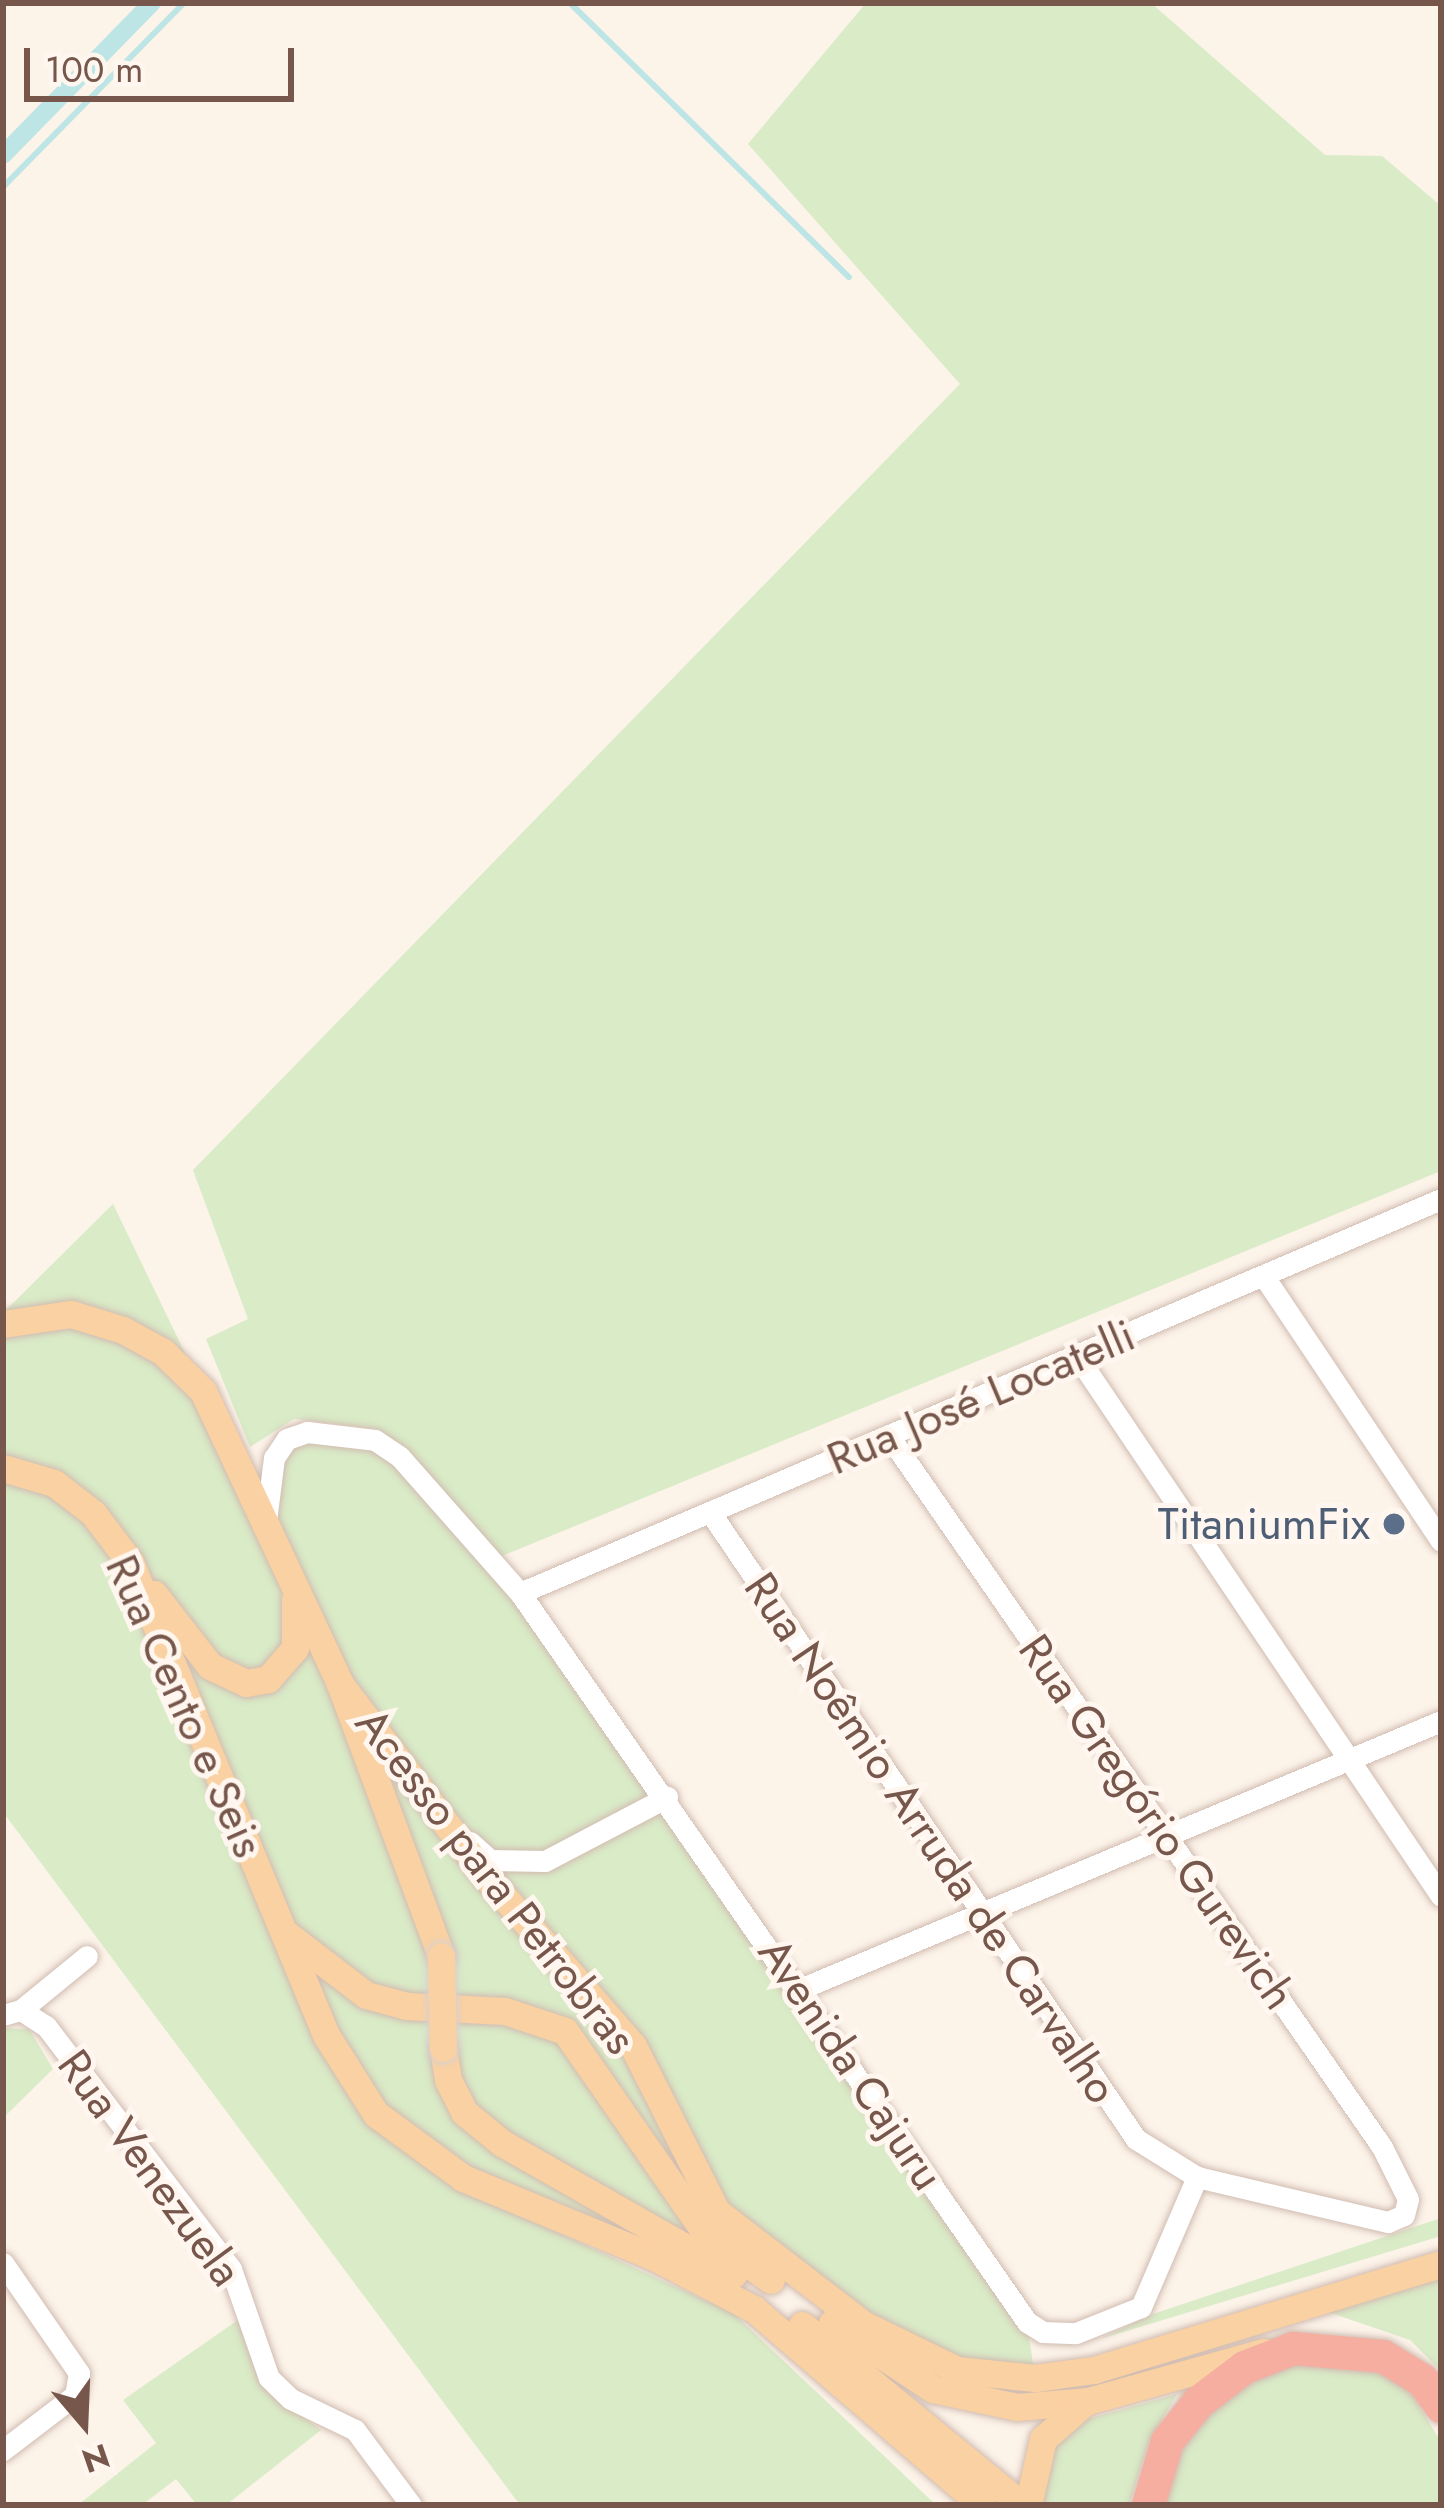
<!DOCTYPE html>
<html>
<head>
<meta charset="utf-8">
<style>
  body { margin:0 }
  #map { position:relative; width:1444px; height:2508px; overflow:hidden; background:#fcf3e9; font-family:Jost,sans-serif }
  div>[style] { position:absolute }
  .green>* { inset:0; background:#d9ebc7 }
  .stream>* { height:6px; margin:-3px; padding:0 3px; transform-origin:3px; border-radius:3px; background:#bde5e6 }
  .canal>* { height:18px; margin:-9px; padding:0 9px; transform-origin:9px; border-radius:9px; background:#bde5e6 }
  .roads { filter:drop-shadow(0 0 3px #d1bcb1) drop-shadow(0 0 3px #d1bcb1) }
  .minor>* { height:21px; margin:-10.5px; padding:0 10.5px; transform-origin:10.5px; border-radius:10.5px; background:#fff }
  .major>* { height:27px; margin:-13.5px; padding:0 13.5px; transform-origin:13.5px; border-radius:13.5px; background:#fad1a2 }
  .highway>* { height:33px; margin:-16.5px; padding:0 16.5px; transform-origin:16.5px; border-radius:16.5px; background:#f6aea1 }
  .bridges { filter:drop-shadow(0 0 3px #d9d0cd) drop-shadow(0 0 3px #d9d0cd) }
  .major-bridge>* { height:27px; margin:-13.5px; padding:0 13.5px; transform-origin:13.5px; border-radius:13.5px; background:#fad1a2 }
  .dots>* { width:33px; height:33px; translate:-50% -50%; box-sizing:border-box; border:6px solid #fff7ef; border-radius:50% }
  span { translate:-50% -50%; white-space:nowrap; text-align:center; line-height:1.15; -webkit-text-stroke:10px #fff7ef; paint-order:stroke }
  .street-label { font-size:45px; color:#77574c }
  .service-label { font-size:45px; color:#4e5e75 }
  .right { translate:-100% -50%; text-align:right }
  .frame { position:absolute; inset:0; border:6px solid #77574c; pointer-events:none }
  .north { position:absolute; left:24px; top:2364px; width:120px; height:120px; -webkit-text-stroke:9px #fff7ef; paint-order:stroke; rotate:161deg; font-size:33px; font-weight:700; line-height:48px; text-align:center; color:#77574c }
  .north::after { content:''; display:block; margin:auto; width:42px; height:54px; background:#77574c; clip-path:polygon(50% 0,100% 100%,50% 72%,0 100%) }
  .scale { position:absolute; left:24px; top:48px; width:270px; height:54px; box-sizing:border-box; border:6px solid #77574c; border-top:0; padding-left:15px; font-size:36px; line-height:42px; white-space:nowrap; color:#77574c; -webkit-text-stroke:9px #fff7ef; paint-order:stroke }
</style>
</head>
<body>
<div id="map">
  <div class="green">
    <i style="clip-path:polygon(866px 3px,1151px 3px,1325px 155px,1382px 156px,1441px 206px,1441px 1171px,497px 1558px,1027px 2322px,1035px 2378px,967px 2372px,764px 2253px,705px 2257px,467px 2191px,733px 2313px,936px 2505px,520px 2505px,3px 1812px,3px 1313px,113px 1204px,265px 1519px,287px 1439px,375px 1440px,413px 1469px,377px 1429px,294px 1419px,250px 1447px,206px 1339px,248px 1319px,193px 1170px,960px 384px,748px 144px)"></i>
    <i style="clip-path:polygon(3px 2028px,29px 2029px,53px 2069px,3px 2118px)"></i>
    <i style="clip-path:polygon(1441px 2218px,1441px 2236px,1100px 2339px,1150px 2315px)"></i>
    <i style="clip-path:polygon(1441px 2277px,1441px 2371px,1410px 2340px,1328px 2312px)"></i>
    <i style="clip-path:polygon(238px 2320px,273px 2395px,321px 2430px,226px 2505px,197px 2505px,176px 2479px,142px 2505px,78px 2505px,156px 2443px,123px 2400px)"></i>
    <i style="clip-path:polygon(1302px 2354px,1353px 2358px,1404px 2381px,1441px 2442px,1441px 2505px,1153px 2505px,1198px 2408px)"></i>
    <i style="clip-path:polygon(1177px 2394px,1149px 2442px,1129px 2505px,1044px 2505px,1041px 2490px,1056px 2440px,1070px 2424px)"></i>
  </div>
  <div class="stream">
    <i style="left:570px;top:3px;width:391px;rotate:44.5deg"></i>
    <i style="left:3px;top:187px;width:258px;rotate:-45.5deg"></i>
  </div>
  <div class="canal">
    <i style="left:3px;top:155px;width:213px;rotate:-45.6deg"></i>
  </div>
  <div class="roads">
    <div class="minor">
      <i style="left:1265px;top:1278px;width:316px;rotate:56.2deg"></i>
      <i style="left:1077px;top:1356px;width:651px;rotate:56.02deg"></i>
      <i style="left:710px;top:1512px;width:758px;rotate:55.81deg"></i>
      <i style="left:1136px;top:2139px;width:72px;rotate:31.9deg"></i>
      <i style="left:1197px;top:2177px;width:196px;rotate:13.3deg"></i>
      <i style="left:1388px;top:2222px;width:17px;rotate:-24deg"></i>
      <i style="left:1404px;top:2215px;width:16px;rotate:-76deg"></i>
      <i style="left:1408px;top:2199px;width:58px;rotate:-116.6deg"></i>
      <i style="left:1382px;top:2147px;width:865px;rotate:-124.74deg"></i>
      <i style="left:266px;top:1521px;width:64px;rotate:-82.8deg"></i>
      <i style="left:274px;top:1458px;width:23px;rotate:-56deg"></i>
      <i style="left:287px;top:1439px;width:21px;rotate:-19deg"></i>
      <i style="left:307px;top:1432px;width:68px;rotate:6.7deg"></i>
      <i style="left:375px;top:1440px;width:30px;rotate:34deg"></i>
      <i style="left:400px;top:1457px;width:181px;rotate:48.6deg"></i>
      <i style="left:520px;top:1593px;width:888px;rotate:55.18deg"></i>
      <i style="left:1027px;top:2322px;width:19px;rotate:32deg"></i>
      <i style="left:1043px;top:2332px;width:33px;rotate:2deg"></i>
      <i style="left:1076px;top:2333px;width:70px;rotate:-21.8deg"></i>
      <i style="left:1141px;top:2307px;width:142px;rotate:-66.7deg"></i>
      <i style="left:520px;top:1593px;width:1002px;rotate:-23.16deg"></i>
      <i style="left:470px;top:1842px;width:27px;rotate:42deg"></i>
      <i style="left:490px;top:1860px;width:55px;rotate:1deg"></i>
      <i style="left:545px;top:1861px;width:138px;rotate:-27.7deg"></i>
      <i style="left:800px;top:1989px;width:695px;rotate:-22.69deg"></i>
      <i style="left:21px;top:2010px;width:85px;rotate:-39.3deg"></i>
      <i style="left:3px;top:2015px;width:19px;rotate:-16deg"></i>
      <i style="left:21px;top:2010px;width:30px;rotate:33deg"></i>
      <i style="left:46px;top:2026px;width:305px;rotate:52.7deg"></i>
      <i style="left:231px;top:2269px;width:115px;rotate:70.8deg"></i>
      <i style="left:269px;top:2378px;width:30px;rotate:44deg"></i>
      <i style="left:291px;top:2399px;width:71px;rotate:25.8deg"></i>
      <i style="left:355px;top:2430px;width:94px;rotate:53.3deg"></i>
      <i style="left:3px;top:2263px;width:134px;rotate:55.4deg"></i>
      <i style="left:79px;top:2373px;width:22px;rotate:100deg"></i>
      <i style="left:75px;top:2395px;width:91px;rotate:142.6deg"></i>
    </div>
    <div class="major">
      <i style="left:3px;top:1324px;width:69px;rotate:-8.4deg"></i>
      <i style="left:71px;top:1314px;width:54px;rotate:17.1deg"></i>
      <i style="left:123px;top:1330px;width:46px;rotate:28.8deg"></i>
      <i style="left:163px;top:1352px;width:56px;rotate:44.3deg"></i>
      <i style="left:203px;top:1391px;width:323px;rotate:64.9deg"></i>
      <i style="left:340px;top:1684px;width:290px;rotate:69.6deg"></i>
      <i style="left:3px;top:1468px;width:53px;rotate:16.4deg"></i>
      <i style="left:54px;top:1483px;width:49px;rotate:37.6deg"></i>
      <i style="left:93px;top:1513px;width:61px;rotate:52.9deg"></i>
      <i style="left:130px;top:1562px;width:512px;rotate:67.49deg"></i>
      <i style="left:326px;top:2035px;width:93px;rotate:57.7deg"></i>
      <i style="left:376px;top:2114px;width:108px;rotate:36.3deg"></i>
      <i style="left:463px;top:2178px;width:207px;rotate:22.5deg"></i>
      <i style="left:654px;top:2257px;width:113px;rotate:27.5deg"></i>
      <i style="left:754px;top:2309px;width:301px;rotate:40.7deg"></i>
      <i style="left:154px;top:1594px;width:91px;rotate:52.1deg"></i>
      <i style="left:210px;top:1666px;width:40px;rotate:25deg"></i>
      <i style="left:246px;top:1683px;width:22px;rotate:-10deg"></i>
      <i style="left:268px;top:1679px;width:41px;rotate:-48.9deg"></i>
      <i style="left:295px;top:1648px;width:48px;rotate:-90deg"></i>
      <i style="left:340px;top:1684px;width:240px;rotate:52.8deg"></i>
      <i style="left:485px;top:1875px;width:226px;rotate:49.1deg"></i>
      <i style="left:633px;top:2046px;width:186px;rotate:63.2deg"></i>
      <i style="left:717px;top:2212px;width:184px;rotate:37.5deg"></i>
      <i style="left:863px;top:2324px;width:105px;rotate:26.1deg"></i>
      <i style="left:957px;top:2370px;width:78px;rotate:5.9deg"></i>
      <i style="left:1035px;top:2378px;width:60px;rotate:-7.7deg"></i>
      <i style="left:1094px;top:2370px;width:363px;rotate:-17deg"></i>
      <i style="left:285px;top:1933px;width:102px;rotate:37.4deg"></i>
      <i style="left:366px;top:1995px;width:42px;rotate:15deg"></i>
      <i style="left:407px;top:2006px;width:98px;rotate:2.9deg"></i>
      <i style="left:505px;top:2011px;width:63px;rotate:18.4deg"></i>
      <i style="left:565px;top:2031px;width:249px;rotate:55.2deg"></i>
      <i style="left:707px;top:2235px;width:78px;rotate:35.1deg"></i>
      <i style="left:443px;top:2048px;width:32px;rotate:81deg"></i>
      <i style="left:448px;top:2080px;width:36px;rotate:63deg"></i>
      <i style="left:464px;top:2112px;width:49px;rotate:39.2deg"></i>
      <i style="left:502px;top:2143px;width:266px;rotate:29.6deg"></i>
      <i style="left:832px;top:2323px;width:121px;rotate:33.2deg"></i>
      <i style="left:933px;top:2389px;width:86px;rotate:12.1deg"></i>
      <i style="left:1017px;top:2407px;width:71px;rotate:-4.8deg"></i>
      <i style="left:1088px;top:2401px;width:182px;rotate:-15.6deg"></i>
      <i style="left:802px;top:2325px;width:284px;rotate:39.3deg"></i>
      <i style="left:1028px;top:2505px;width:68px;rotate:-77.2deg"></i>
      <i style="left:1043px;top:2439px;width:53px;rotate:-41.2deg"></i>
    </div>
    <div class="highway">
      <i style="left:1148px;top:2505px;width:67px;rotate:-73.5deg"></i>
      <i style="left:1167px;top:2441px;width:50px;rotate:-51.5deg"></i>
      <i style="left:1198px;top:2402px;width:58px;rotate:-37.3deg"></i>
      <i style="left:1244px;top:2367px;width:53px;rotate:-21.2deg"></i>
      <i style="left:1293px;top:2348px;width:90px;rotate:5.1deg"></i>
      <i style="left:1383px;top:2356px;width:46px;rotate:31.6deg"></i>
      <i style="left:1422px;top:2380px;width:32px;rotate:54deg"></i>
    </div>
  </div>
  <div class="bridges">
    <div class="major-bridge">
      <i style="left:441px;top:1956px;width:92px;rotate:88.8deg"></i>
    </div>
  </div>
  <div class="dots">
    <i style="left:1394px;top:1524px;background:#5c6f8a"></i>
  </div>
  <div class="street-label">
    <span style="left:981px;top:1397px;rotate:-23deg">Rua José Locatelli</span>
    <span style="left:185px;top:1706px;rotate:66deg">Rua Cento e Seis</span>
    <span style="left:1157px;top:1822px;rotate:55deg">Rua Gregório Gurevich</span>
    <span style="left:931px;top:1838px;rotate:56deg">Rua Noêmio Arruda de Carvalho</span>
    <span style="left:496px;top:1881px;rotate:52deg">Acesso para Petrobras</span>
    <span style="left:851px;top:2064px;rotate:56deg">Avenida Cajuru</span>
    <span style="left:150px;top:2168px;rotate:54deg">Rua Venezuela</span>
  </div>
  <div class="service-label">
    <span class="right" style="left:1370px;top:1524px">TitaniumFix</span>
  </div>
  <div class="frame"></div>
  <div class="north">N</div>
  <div class="scale">100 m</div>
</div>
</body>
</html>
